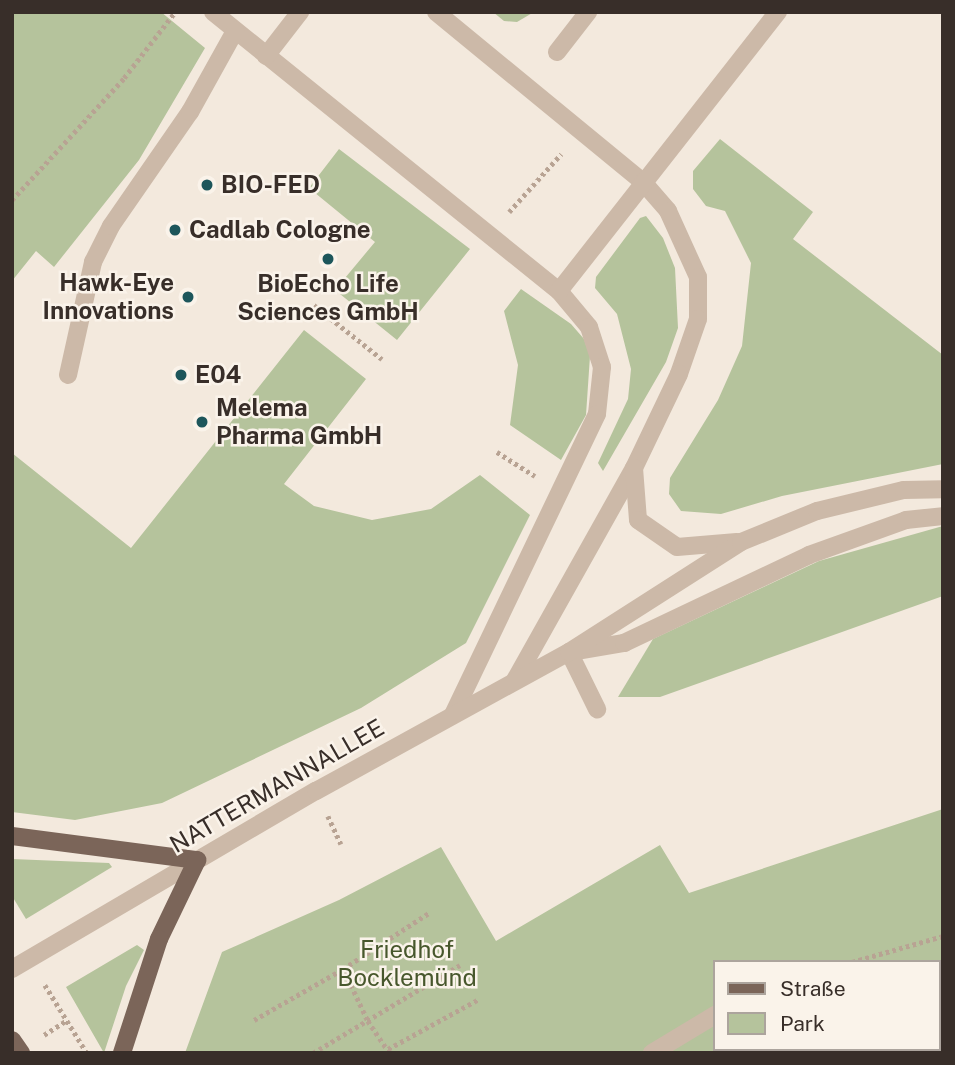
<!DOCTYPE html>
<html>
<head>
<meta charset="utf-8">
<style>
  body { margin:0 }
  #map { position:relative; width:955px; height:1065px; overflow:hidden; background:#f3e9dd; font-family:"Public Sans",sans-serif }
  div>[style] { position:absolute }
  .green>* { inset:0; background:#b5c39c }
  .path>* { height:4.5px; margin-top:-2.25px; transform-origin:0; background:repeating-linear-gradient(90deg,#b8a393 0 3.5px,transparent 0 7px) }
  .minor>* { height:18px; margin:-9px; padding:0 9px; transform-origin:9px; border-radius:9px; background:#ccb9a8 }
  .major>* { height:18px; margin:-9px; padding:0 9px; transform-origin:9px; border-radius:9px; background:#7b6559 }
  .dots>* { width:19px; height:19px; translate:-50% -50%; box-sizing:border-box; border:4px solid #faf3ea; border-radius:50% }
  span { translate:-50% -50%; white-space:nowrap; text-align:center; line-height:1.15; -webkit-text-stroke:5px #faf3ea; paint-order:stroke }
  .poi-label { font-size:24px; color:#382e29; font-weight:700 }
  .left { translate:0 -50%; text-align:left }
  .right { translate:-100% -50%; text-align:right }
  .street-label { font-size:24px; color:#382e29 }
  .park-label { font-size:24px; color:#47572c }
  .frame { position:absolute; inset:0; border:14px solid #382e29; pointer-events:none }
  .legend { position:absolute; left:713px; top:960px; width:228px; height:91px; box-sizing:border-box; background:#faf3ea; border:2px solid #aca49d; margin:0; padding:9px 12px; list-style:none; font-size:21px; color:#382e29 }
  .legend li { display:flex; align-items:center; gap:14px; height:35px }
  .legend b { width:35px; border:2px solid #aca49d }
</style>
</head>
<body>
<div id="map">
  <div class="green">
    <i style="clip-path:polygon(12px 12px,161px 12px,205px 48px,139px 160px,54px 267px,36px 251px,12px 281px)"></i>
    <i style="clip-path:polygon(493px 12px,534px 12px,517px 22px,504px 21px)"></i>
    <i style="clip-path:polygon(720px 139px,813px 212px,793px 239px,943px 355px,943px 464px,782px 496px,721px 514px,681px 511px,669px 494px,670px 478px,718px 400px,742px 346px,751px 263px,725px 211px,706px 206px,693px 189px,693px 171px)"></i>
    <i style="clip-path:polygon(339px 149px,470px 249px,397px 340px,335px 290px,375px 242px,309px 188px)"></i>
    <i style="clip-path:polygon(646px 216px,663px 238px,675px 268px,678px 328px,666px 362px,603px 471px,598px 463px,628px 399px,631px 369px,617px 314px,595px 288px,596px 277px,640px 218px)"></i>
    <i style="clip-path:polygon(521px 289px,571px 324px,584px 339px,590px 356px,586px 415px,561px 460px,510px 425px,518px 365px,504px 311px)"></i>
    <i style="clip-path:polygon(304px 330px,366px 379px,284px 484px,314px 506px,372px 520px,431px 509px,480px 475px,530px 515px,466px 643px,361px 708px,162px 803px,75px 820px,12px 812px,12px 453px,131px 548px)"></i>
    <i style="clip-path:polygon(943px 526px,943px 596px,660px 697px,618px 697px,653px 639px,819px 561px)"></i>
    <i style="clip-path:polygon(evenodd,943px 809px,943px 1053px,185px 1053px,222px 952px,339px 900px,441px 847px,496px 941px,660px 845px,689px 893px,943px 809px,715px 962px,939px 962px,939px 1049px,715px 1049px,715px 962px)"></i>
    <i style="clip-path:polygon(12px 859px,109px 863px,112px 867px,26px 919px,12px 896px)"></i>
    <i style="clip-path:polygon(137px 945px,144px 950px,126px 986px,104px 1053px,66px 987px)"></i>
  </div>
  <div class="path">
    <i style="left:12px;top:200px;width:166px;rotate:-47.4deg"></i>
    <i style="left:124px;top:78px;width:83px;rotate:-52.3deg"></i>
    <i style="left:509px;top:212px;width:78px;rotate:-48.1deg"></i>
    <i style="left:314px;top:305px;width:87px;rotate:38.5deg"></i>
    <i style="left:497px;top:452px;width:45px;rotate:32.3deg"></i>
    <i style="left:328px;top:816px;width:31px;rotate:65deg"></i>
    <i style="left:852px;top:962px;width:95px;rotate:-15.9deg"></i>
    <i style="left:939px;top:975px;width:4px;rotate:-14deg"></i>
    <i style="left:45px;top:985px;width:80px;rotate:58.3deg"></i>
    <i style="left:939px;top:1003px;width:4px"></i>
    <i style="left:254px;top:1020px;width:103px;rotate:-29.8deg"></i>
    <i style="left:44px;top:1035px;width:27px;rotate:-33deg"></i>
    <i style="left:388px;top:1049px;width:102px;rotate:-28.8deg"></i>
    <i style="left:313px;top:1053px;width:171px;rotate:-30.9deg"></i>
    <i style="left:389px;top:1053px;width:40px;rotate:-124deg"></i>
    <i style="left:367px;top:1020px;width:56px;rotate:-115.2deg"></i>
    <i style="left:343px;top:969px;width:103px;rotate:-33.1deg"></i>
    <i style="left:729px;top:1053px;width:7px;rotate:-34deg"></i>
  </div>
  <div class="minor">
    <i style="left:213px;top:12px;width:444px;rotate:38.9deg"></i>
    <i style="left:559px;top:291px;width:47px;rotate:50.2deg"></i>
    <i style="left:589px;top:327px;width:42px;rotate:72deg"></i>
    <i style="left:602px;top:367px;width:47px;rotate:96.1deg"></i>
    <i style="left:597px;top:414px;width:333px;rotate:115.6deg"></i>
    <i style="left:436px;top:12px;width:268px;rotate:39.4deg"></i>
    <i style="left:643px;top:182px;width:38px;rotate:49deg"></i>
    <i style="left:668px;top:211px;width:72px;rotate:65.6deg"></i>
    <i style="left:698px;top:277px;width:42px;rotate:90deg"></i>
    <i style="left:698px;top:319px;width:58px;rotate:109.1deg"></i>
    <i style="left:679px;top:374px;width:104px;rotate:115.6deg"></i>
    <i style="left:634px;top:468px;width:243px;rotate:119.3deg"></i>
    <i style="left:557px;top:52px;width:51px;rotate:-52.2deg"></i>
    <i style="left:266px;top:56px;width:56px;rotate:-52.3deg"></i>
    <i style="left:559px;top:291px;width:355px;rotate:-51.9deg"></i>
    <i style="left:68px;top:375px;width:116px;rotate:-77.5deg"></i>
    <i style="left:93px;top:262px;width:40px;rotate:-63.4deg"></i>
    <i style="left:111px;top:226px;width:139px;rotate:-55.3deg"></i>
    <i style="left:190px;top:112px;width:93px;rotate:-60.9deg"></i>
    <i style="left:634px;top:468px;width:52px;rotate:85.6deg"></i>
    <i style="left:638px;top:520px;width:47px;rotate:34.7deg"></i>
    <i style="left:677px;top:547px;width:60px;rotate:-4.8deg"></i>
    <i style="left:576px;top:651px;width:49px;rotate:-9.5deg"></i>
    <i style="left:624px;top:643px;width:205px;rotate:-25.4deg"></i>
    <i style="left:809px;top:555px;width:103px;rotate:-19.8deg"></i>
    <i style="left:906px;top:520px;width:37px;rotate:-6deg"></i>
    <i style="left:569px;top:652px;width:64px;rotate:63.8deg"></i>
    <i style="left:12px;top:969px;width:352px;rotate:-30.4deg"></i>
    <i style="left:316px;top:791px;width:289px;rotate:-28.8deg"></i>
    <i style="left:569px;top:652px;width:204px;rotate:-32.6deg"></i>
    <i style="left:741px;top:542px;width:82px;rotate:-22.2deg"></i>
    <i style="left:817px;top:511px;width:89px;rotate:-13.6deg"></i>
    <i style="left:904px;top:490px;width:39px;rotate:-1deg"></i>
    <i style="left:775px;top:1049px;width:4px;rotate:63deg"></i>
    <i style="left:652px;top:1053px;width:74px;rotate:-31.1deg"></i>
  </div>
  <div class="major">
    <i style="left:12px;top:836px;width:187px;rotate:7.4deg"></i>
    <i style="left:197px;top:860px;width:88px;rotate:115.7deg"></i>
    <i style="left:159px;top:939px;width:120px;rotate:108deg"></i>
    <i style="left:12px;top:1040px;width:16px;rotate:55deg"></i>
  </div>
  <div class="dots">
    <i style="left:207px;top:185px;background:#1d565b"></i>
    <i style="left:175px;top:230px;background:#1d565b"></i>
    <i style="left:328px;top:259px;background:#1d565b"></i>
    <i style="left:188px;top:297px;background:#1d565b"></i>
    <i style="left:181px;top:375px;background:#1d565b"></i>
    <i style="left:202px;top:422px;background:#1d565b"></i>
  </div>
  <div class="poi-label">
    <span class="left" style="left:221px;top:185px">BIO-FED</span>
    <span class="left" style="left:189px;top:230px">Cadlab Cologne</span>
    <span class="right" style="left:174px;top:297px">Hawk-Eye<br>Innovations</span>
    <span style="left:328px;top:298px">BioEcho Life<br>Sciences GmbH</span>
    <span class="left" style="left:195px;top:375px">E04</span>
    <span class="left" style="left:216px;top:422px">Melema<br>Pharma GmbH</span>
  </div>
  <div class="street-label">
    <span style="left:277px;top:786px;rotate:-30deg">NATTERMANNALLEE</span>
  </div>
  <div class="park-label">
    <span style="left:407px;top:964px">Friedhof<br>Bocklemünd</span>
  </div>
  <div class="frame"></div>
  <ul class="legend">
  <li><b style="height:9px;background:#7b6559"></b>Straße</li>
  <li><b style="height:19px;background:#b5c39c"></b>Park</li>
  </ul>
</div>
</body>
</html>
